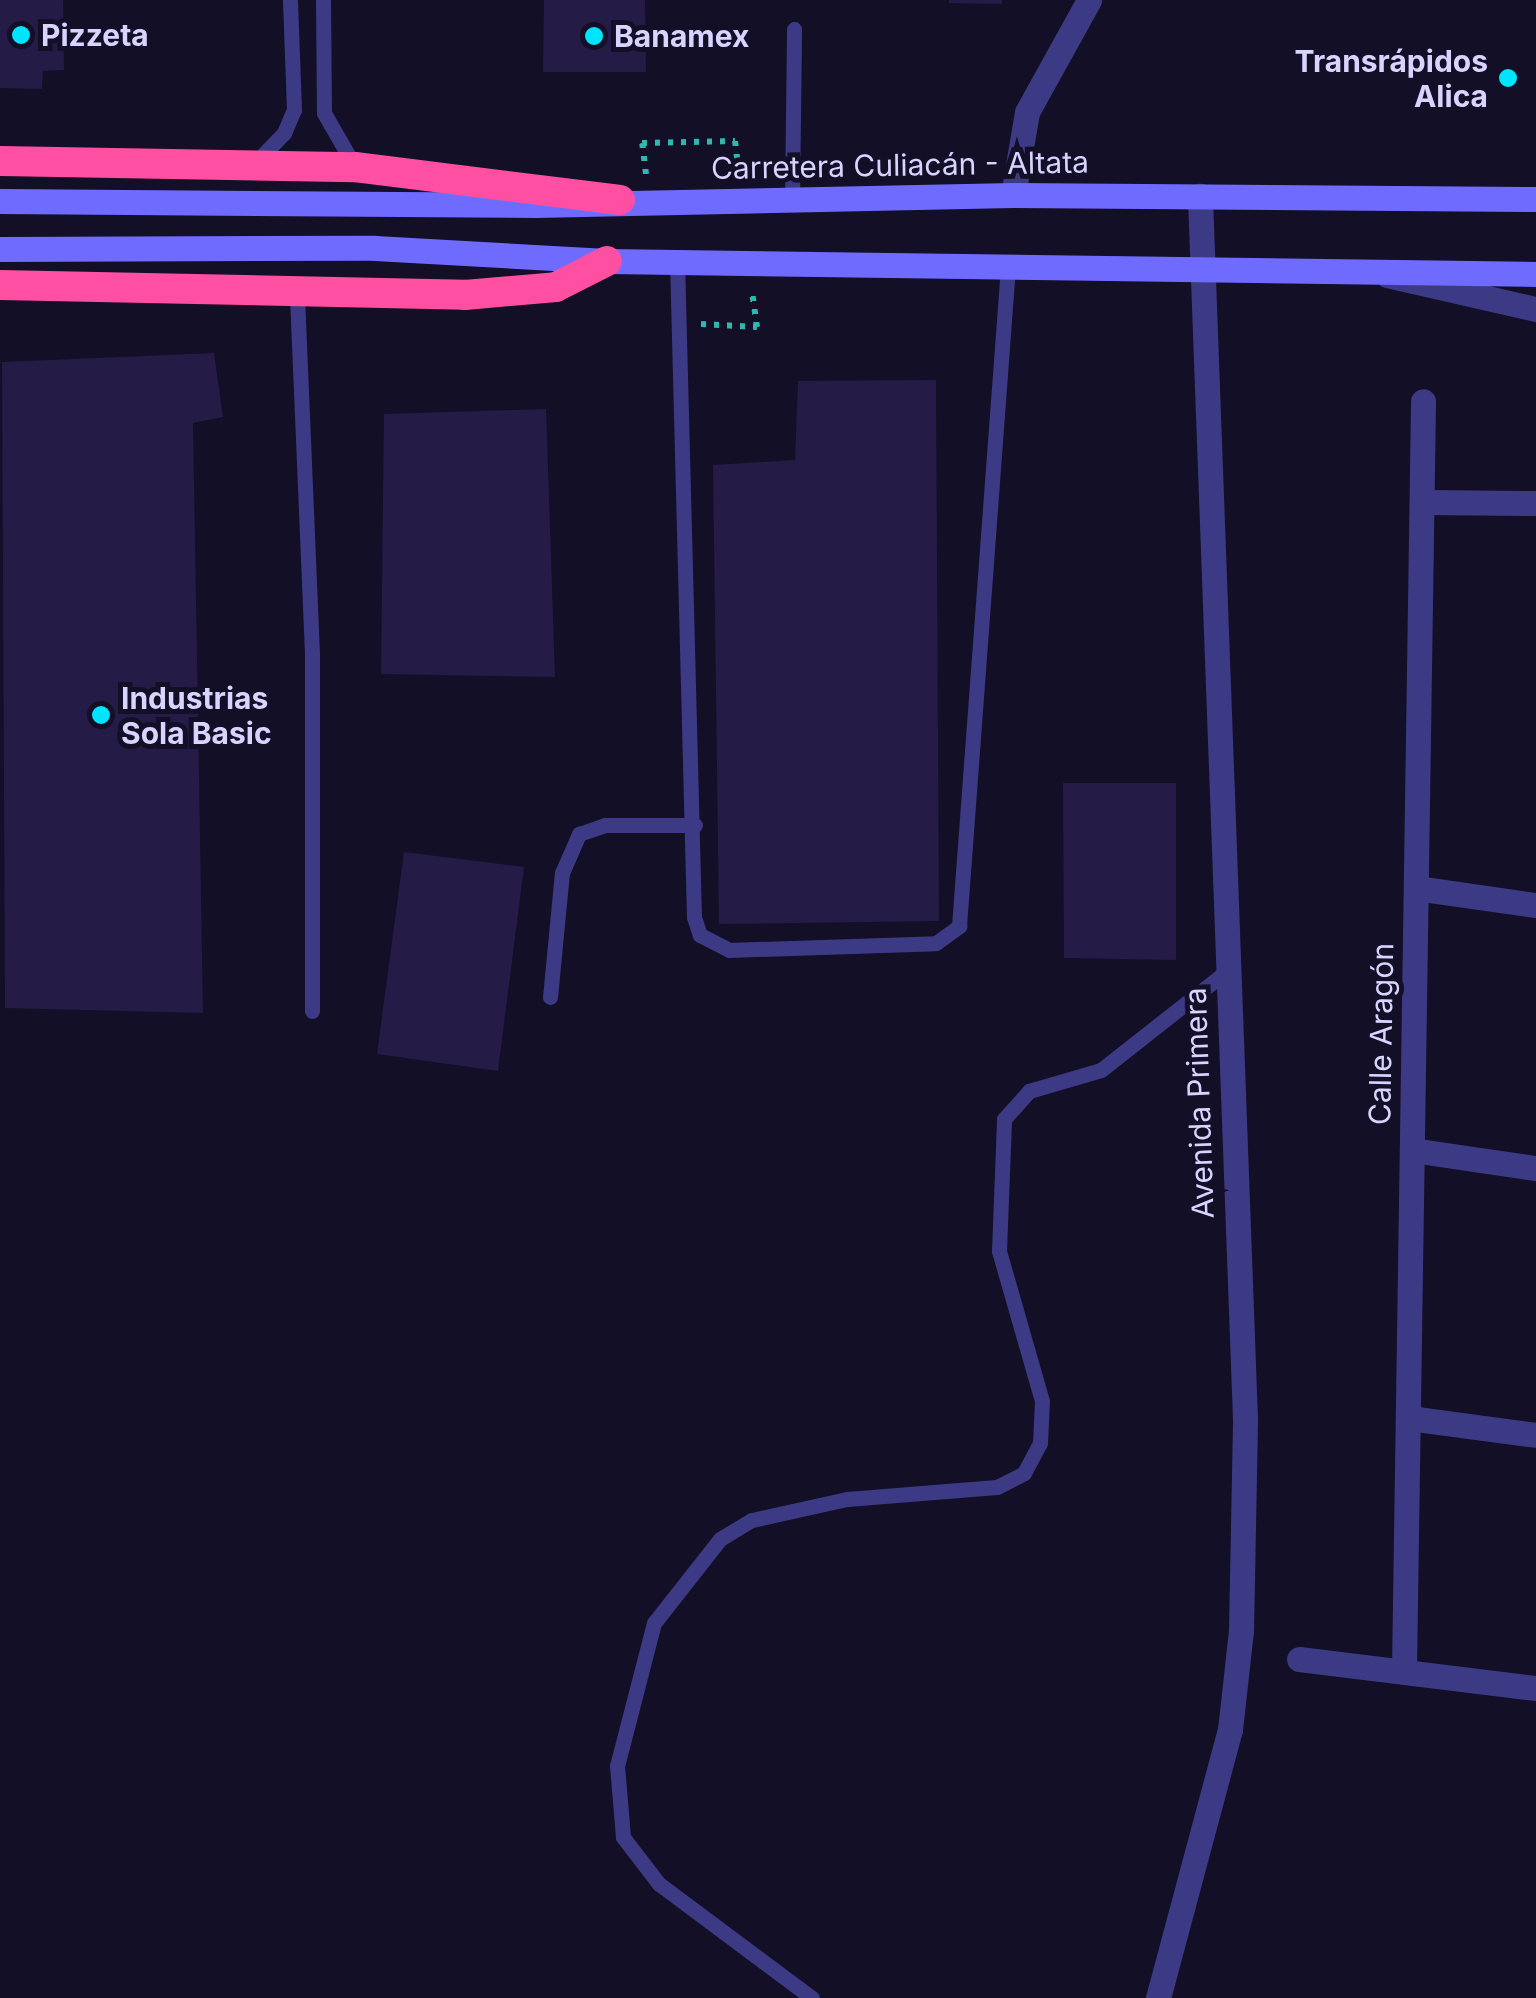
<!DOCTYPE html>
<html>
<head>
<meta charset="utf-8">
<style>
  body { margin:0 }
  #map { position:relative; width:1536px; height:1998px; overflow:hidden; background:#130f26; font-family:Inter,sans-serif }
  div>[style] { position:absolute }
  .building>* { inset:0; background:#241b47 }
  .path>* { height:6px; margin-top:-3px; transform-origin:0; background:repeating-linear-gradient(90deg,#2fb8b0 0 5px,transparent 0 13px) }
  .lane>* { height:15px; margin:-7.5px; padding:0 7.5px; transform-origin:7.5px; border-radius:7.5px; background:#3d3a85 }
  .street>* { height:25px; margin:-12.5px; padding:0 12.5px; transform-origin:12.5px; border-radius:12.5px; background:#3d3a85 }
  .secondary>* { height:25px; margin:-12.5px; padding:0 12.5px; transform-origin:12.5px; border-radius:12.5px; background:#6f6bff }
  .highway>* { height:30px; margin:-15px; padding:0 15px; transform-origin:15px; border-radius:15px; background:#ff4fa3 }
  .dots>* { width:28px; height:28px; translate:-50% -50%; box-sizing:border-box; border:5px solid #130f26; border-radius:50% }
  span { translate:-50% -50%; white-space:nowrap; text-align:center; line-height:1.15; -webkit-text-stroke:10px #130f26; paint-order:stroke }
  .poi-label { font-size:30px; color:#d9d4ff; font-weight:700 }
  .left { translate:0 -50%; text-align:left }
  .right { translate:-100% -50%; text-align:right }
  .street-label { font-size:30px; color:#d9d4ff }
</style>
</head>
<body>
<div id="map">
  <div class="building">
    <i style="clip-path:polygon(0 0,63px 0,64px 70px,43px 71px,42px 89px,0 88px)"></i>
    <i style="clip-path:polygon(544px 0,645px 0,646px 72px,543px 72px)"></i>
    <i style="clip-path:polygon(949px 0,1002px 0,1002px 4px,949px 3px)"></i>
    <i style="clip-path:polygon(214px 353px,223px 417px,193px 423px,203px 1013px,5px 1008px,2px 362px)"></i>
    <i style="clip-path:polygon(936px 380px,939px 921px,719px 924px,713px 465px,795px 460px,798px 381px)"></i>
    <i style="clip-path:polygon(546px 409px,555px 677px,381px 674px,384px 414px)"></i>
    <i style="clip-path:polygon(1063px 783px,1176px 783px,1176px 960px,1064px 958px)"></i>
    <i style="clip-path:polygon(404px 852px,524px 867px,498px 1071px,377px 1054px)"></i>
  </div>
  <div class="path">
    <i style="left:646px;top:174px;width:31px;rotate:-97deg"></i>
    <i style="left:642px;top:143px;width:93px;rotate:-1.2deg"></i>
    <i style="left:735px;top:141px;width:33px;rotate:83deg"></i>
    <i style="left:701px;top:324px;width:56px;rotate:3.1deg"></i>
    <i style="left:757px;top:327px;width:36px;rotate:-98deg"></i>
  </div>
  <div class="lane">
    <i style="left:323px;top:0;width:113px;rotate:89.5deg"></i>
    <i style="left:324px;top:113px;width:62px;rotate:60.1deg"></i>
    <i style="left:256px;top:162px;width:40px;rotate:-46deg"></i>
    <i style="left:284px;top:133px;width:25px;rotate:-67deg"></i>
    <i style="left:294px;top:110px;width:110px;rotate:-92.1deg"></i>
    <i style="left:792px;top:198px;width:169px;rotate:-89.3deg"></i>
    <i style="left:677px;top:260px;width:657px;rotate:88.52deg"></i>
    <i style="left:694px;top:917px;width:19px;rotate:72deg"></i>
    <i style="left:700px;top:935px;width:33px;rotate:27deg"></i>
    <i style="left:729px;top:950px;width:207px;rotate:-1.9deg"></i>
    <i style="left:936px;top:943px;width:29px;rotate:-36deg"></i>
    <i style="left:959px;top:926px;width:661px;rotate:-85.75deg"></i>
    <i style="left:297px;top:296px;width:357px;rotate:87.6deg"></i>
    <i style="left:312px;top:653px;width:358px;rotate:90deg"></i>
    <i style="left:550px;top:997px;width:125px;rotate:-84.5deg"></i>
    <i style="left:562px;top:873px;width:43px;rotate:-66.4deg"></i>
    <i style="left:579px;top:834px;width:28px;rotate:-19deg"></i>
    <i style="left:605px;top:825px;width:90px"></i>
    <i style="left:812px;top:1998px;width:191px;rotate:-143.3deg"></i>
    <i style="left:659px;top:1884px;width:59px;rotate:-127.5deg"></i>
    <i style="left:623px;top:1837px;width:71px;rotate:-94.8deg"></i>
    <i style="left:617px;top:1766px;width:148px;rotate:-75.5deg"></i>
    <i style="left:654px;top:1623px;width:107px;rotate:-51.8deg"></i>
    <i style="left:720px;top:1539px;width:37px;rotate:-31deg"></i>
    <i style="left:752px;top:1520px;width:97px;rotate:-12.5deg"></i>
    <i style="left:847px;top:1499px;width:150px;rotate:-4.6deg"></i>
    <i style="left:997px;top:1487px;width:30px;rotate:-27deg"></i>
    <i style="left:1024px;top:1473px;width:34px;rotate:-62deg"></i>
    <i style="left:1040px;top:1443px;width:42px;rotate:-87.3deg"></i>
    <i style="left:1042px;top:1401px;width:156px;rotate:-106deg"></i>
    <i style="left:999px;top:1251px;width:132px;rotate:-87.8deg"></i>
    <i style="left:1004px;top:1119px;width:38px;rotate:-48deg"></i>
    <i style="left:1029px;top:1091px;width:75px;rotate:-16.3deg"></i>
    <i style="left:1101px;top:1070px;width:160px;rotate:-38.2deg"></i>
  </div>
  <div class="street">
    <i style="left:1013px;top:195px;width:84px;rotate:-80.4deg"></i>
    <i style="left:1027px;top:112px;width:128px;rotate:-61deg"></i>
    <i style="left:1387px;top:275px;width:153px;rotate:12.9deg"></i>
    <i style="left:1422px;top:502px;width:114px;rotate:0.5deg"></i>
    <i style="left:1416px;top:888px;width:121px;rotate:8.1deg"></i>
    <i style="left:1412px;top:1150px;width:125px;rotate:8.3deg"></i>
    <i style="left:1409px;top:1418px;width:128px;rotate:7.6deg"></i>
    <i style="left:1299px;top:1659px;width:239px;rotate:7deg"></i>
    <i style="left:1404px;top:1669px;width:1268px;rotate:-89.14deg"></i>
    <i style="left:1158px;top:1998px;width:278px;rotate:-75deg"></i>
    <i style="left:1230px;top:1730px;width:100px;rotate:-83.7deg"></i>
    <i style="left:1241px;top:1631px;width:212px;rotate:-88.9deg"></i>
    <i style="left:1245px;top:1419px;width:1224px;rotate:-92.11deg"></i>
  </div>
  <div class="secondary">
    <i style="left:0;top:201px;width:535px;rotate:0.43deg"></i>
    <i style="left:535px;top:205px;width:478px;rotate:-1.2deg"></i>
    <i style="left:1013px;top:195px;width:523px;rotate:0.44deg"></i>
    <i style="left:0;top:249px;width:375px;rotate:-0.2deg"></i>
    <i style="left:375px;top:248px;width:232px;rotate:3.2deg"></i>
    <i style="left:607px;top:261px;width:929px;rotate:0.8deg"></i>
  </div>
  <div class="highway">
    <i style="left:0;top:161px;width:355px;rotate:1deg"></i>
    <i style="left:355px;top:167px;width:267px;rotate:7.1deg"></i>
    <i style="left:0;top:285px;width:465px;rotate:1.2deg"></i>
    <i style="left:465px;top:295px;width:91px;rotate:-5deg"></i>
    <i style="left:556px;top:287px;width:57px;rotate:-27deg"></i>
  </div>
  <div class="dots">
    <i style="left:21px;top:35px;background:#00e5ff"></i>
    <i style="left:594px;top:36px;background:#00e5ff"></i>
    <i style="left:1508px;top:78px;background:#00e5ff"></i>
    <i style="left:101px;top:715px;background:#00e5ff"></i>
  </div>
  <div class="poi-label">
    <span class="left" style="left:41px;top:35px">Pizzeta</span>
    <span class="left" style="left:614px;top:36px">Banamex</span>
    <span class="right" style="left:1488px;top:78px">Transrápidos<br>Alica</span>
    <span class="left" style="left:121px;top:715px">Industrias<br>Sola Basic</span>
  </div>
  <div class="street-label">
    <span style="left:900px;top:165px;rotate:-1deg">Carretera Culiacán - Altata</span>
    <span style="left:1381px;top:1034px;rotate:-89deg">Calle Aragón</span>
    <span style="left:1199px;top:1103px;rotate:-92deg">Avenida Primera</span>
  </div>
</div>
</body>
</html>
